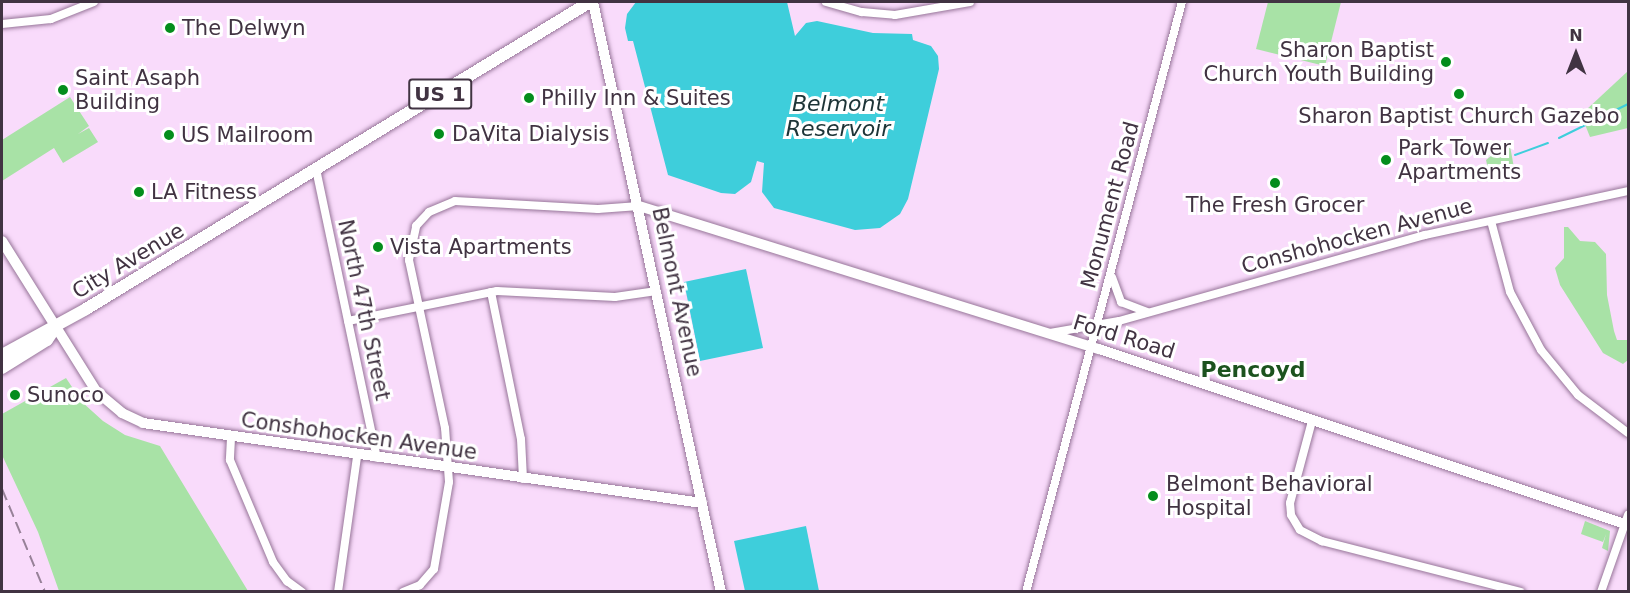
<!DOCTYPE html>
<html>
<head>
<meta charset="utf-8">
<style>
  body { margin:0 }
  #map { position:relative; width:1630px; height:593px; overflow:hidden; background:#f9dbfb; font-family:"DejaVu Sans",sans-serif }
  div>[style] { position:absolute }
  .green>* { inset:0; background:#a8e2a6 }
  .water>* { inset:0; background:#3ecedb }
  .stream>* { height:2px; margin:-1px; padding:0 1px; transform-origin:1px; border-radius:1px; background:#3ecedb }
  .roads { filter:drop-shadow(0 0 2px #977599) drop-shadow(0 0 2px #977599) }
  .minor>* { height:8px; margin:-4px; padding:0 4px; transform-origin:4px; border-radius:4px; background:#fff }
  .major>* { height:10px; margin:-5px; padding:0 5px; transform-origin:5px; border-radius:5px; background:#fff }
  .highway>* { height:12px; margin:-6px; padding:0 6px; transform-origin:6px; border-radius:6px; background:#fff }
  .rail>* { height:2px; margin-top:-1px; transform-origin:0; background:repeating-linear-gradient(90deg,#978198 0 12px,transparent 0 18px) }
  .dots>* { width:16px; height:16px; translate:-50% -50%; box-sizing:border-box; border:3px solid #fff; border-radius:50% }
  span { translate:-50% -50%; white-space:nowrap; text-align:center; line-height:1.15; -webkit-text-stroke:6px #fff; paint-order:stroke }
  .shield-label span { padding:2px 4px; background:#fff; border:2px solid; border-radius:4px; -webkit-text-stroke-width:0 }
  .shield-label { font-size:20px; color:#413342; font-weight:700 }
  .poi-label { font-size:21px; color:#413342 }
  .left { translate:0 -50%; text-align:left }
  .right { translate:-100% -50%; text-align:right }
  .street-label { font-size:21px; color:#413342 }
  .water-label { font-size:22px; color:#1d3437; font-style:italic }
  .neighbourhood-label { font-size:22px; color:#1c521e; font-weight:700 }
  .frame { position:absolute; inset:0; border:3px solid #413342; pointer-events:none }
  .north { position:absolute; left:1546px; top:24px; width:60px; height:60px; -webkit-text-stroke:4px #fff; paint-order:stroke; rotate:0deg; font-size:16px; font-weight:700; line-height:24px; text-align:center; color:#413342 }
  .north::after { content:''; display:block; margin:auto; width:21px; height:27px; background:#413342; clip-path:polygon(50% 0,100% 100%,50% 72%,0 100%) }
</style>
</head>
<body>
<div id="map">
  <div class="green">
    <i style="clip-path:polygon(1268px 2px,1341px 2px,1325px 66px,1256px 49px)"></i>
    <i style="clip-path:polygon(1628px 71px,1628px 128px,1590px 137px,1584px 122px,1586px 110px)"></i>
    <i style="clip-path:polygon(70px 97px,89px 126px,78px 134px,89px 128px,98px 142px,63px 163px,54px 148px,2px 181px,2px 140px)"></i>
    <i style="clip-path:polygon(1510px 146px,1515px 173px,1490px 178px,1486px 160px,1501px 148px)"></i>
    <i style="clip-path:polygon(1564px 227px,1568px 227px,1580px 241px,1595px 242px,1606px 254px,1607px 295px,1614px 331px,1617px 340px,1628px 340px,1628px 360px,1623px 364px,1603px 353px,1560px 285px,1555px 268px,1564px 258px)"></i>
    <i style="clip-path:polygon(66px 378px,82px 402px,103px 421px,125px 435px,160px 446px,248px 591px,59px 591px,38px 532px,2px 455px,2px 414px)"></i>
    <i style="clip-path:polygon(1585px 521px,1610px 531px,1608px 551px,1602px 548px,1606px 534px,1603px 542px,1581px 534px)"></i>
  </div>
  <div class="water">
    <i style="clip-path:polygon(636px 2px,787px 2px,795px 36px,806px 23px,817px 21px,873px 33px,912px 34px,913px 40px,931px 46px,938px 56px,939px 69px,908px 199px,900px 214px,880px 228px,855px 230px,774px 208px,762px 192px,764px 163px,757px 161px,751px 182px,735px 194px,721px 193px,668px 175px,633px 41px,628px 41px,625px 28px,627px 14px)"></i>
    <i style="clip-path:polygon(746px 269px,763px 348px,700px 361px,684px 282px)"></i>
    <i style="clip-path:polygon(806px 526px,819px 591px,745px 591px,734px 541px)"></i>
  </div>
  <div class="stream">
    <i style="left:1559px;top:138px;width:77px;rotate:-26.2deg"></i>
    <i style="left:1515px;top:155px;width:35px;rotate:-20deg"></i>
  </div>
  <div class="roads">
    <div class="minor">
      <i style="left:826px;top:2px;width:37px;rotate:16deg"></i>
      <i style="left:862px;top:12px;width:33px;rotate:5deg"></i>
      <i style="left:895px;top:15px;width:76px;rotate:-9.8deg"></i>
      <i style="left:2px;top:24px;width:49px;rotate:-5.8deg"></i>
      <i style="left:51px;top:19px;width:46px;rotate:-21.6deg"></i>
      <i style="left:316px;top:169px;width:295px;rotate:78.1deg"></i>
      <i style="left:1491px;top:221px;width:73px;rotate:75deg"></i>
      <i style="left:1510px;top:292px;width:66px;rotate:61.9deg"></i>
      <i style="left:1541px;top:350px;width:58px;rotate:50.6deg"></i>
      <i style="left:1578px;top:395px;width:63px;rotate:37.2deg"></i>
      <i style="left:1112px;top:277px;width:27px;rotate:70deg"></i>
      <i style="left:1121px;top:302px;width:28px;rotate:21deg"></i>
      <i style="left:491px;top:292px;width:150px;rotate:78.5deg"></i>
      <i style="left:521px;top:439px;width:40px;rotate:87.1deg"></i>
      <i style="left:348px;top:321px;width:152px;rotate:-11.4deg"></i>
      <i style="left:497px;top:291px;width:118px;rotate:2.9deg"></i>
      <i style="left:615px;top:297px;width:42px;rotate:-8.1deg"></i>
      <i style="left:1050px;top:333px;width:70px;rotate:-9.9deg"></i>
      <i style="left:1119px;top:321px;width:318px;rotate:-15.7deg"></i>
      <i style="left:1425px;top:235px;width:208px;rotate:-12.2deg"></i>
      <i style="left:1312px;top:421px;width:85px;rotate:105deg"></i>
      <i style="left:1290px;top:503px;width:12px;rotate:85deg"></i>
      <i style="left:1291px;top:515px;width:17px;rotate:59deg"></i>
      <i style="left:1300px;top:530px;width:25px;rotate:27deg"></i>
      <i style="left:1322px;top:541px;width:205px;rotate:14.4deg"></i>
      <i style="left:231px;top:438px;width:22px;rotate:93deg"></i>
      <i style="left:230px;top:460px;width:111px;rotate:67.1deg"></i>
      <i style="left:273px;top:562px;width:24px;rotate:54deg"></i>
      <i style="left:287px;top:581px;width:19px;rotate:36deg"></i>
      <i style="left:338px;top:592px;width:137px;rotate:-82deg"></i>
      <i style="left:403px;top:592px;width:18px;rotate:-22deg"></i>
      <i style="left:420px;top:585px;width:21px;rotate:-49deg"></i>
      <i style="left:434px;top:569px;width:88px;rotate:-80.2deg"></i>
      <i style="left:449px;top:482px;width:54px;rotate:-94.2deg"></i>
      <i style="left:445px;top:428px;width:172px;rotate:-102.1deg"></i>
      <i style="left:409px;top:260px;width:35px;rotate:-78deg"></i>
      <i style="left:416px;top:226px;width:19px;rotate:-47deg"></i>
      <i style="left:429px;top:212px;width:28px;rotate:-23deg"></i>
      <i style="left:455px;top:201px;width:143px;rotate:3.2deg"></i>
      <i style="left:598px;top:209px;width:41px;rotate:-4.2deg"></i>
      <i style="left:1026px;top:592px;width:610px;rotate:-75.19deg"></i>
      <i style="left:1601px;top:592px;width:82px;rotate:-70.7deg"></i>
    </div>
    <div class="major">
      <i style="left:593px;top:2px;width:604px;rotate:77.76deg"></i>
      <i style="left:639px;top:206px;width:482px;rotate:17.3deg"></i>
      <i style="left:1099px;top:349px;width:558px;rotate:18.4deg"></i>
      <i style="left:2px;top:241px;width:177px;rotate:57.9deg"></i>
      <i style="left:96px;top:391px;width:34px;rotate:40deg"></i>
      <i style="left:122px;top:413px;width:23px;rotate:25deg"></i>
      <i style="left:143px;top:423px;width:565px;rotate:8.14deg"></i>
    </div>
    <div class="highway">
      <i style="left:2px;top:355px;width:96px;rotate:-28.7deg"></i>
      <i style="left:86px;top:309px;width:590px;rotate:-31.35deg"></i>
      <i style="left:2px;top:368px;width:53px;rotate:-31.9deg"></i>
      <i style="left:47px;top:340px;width:14px;rotate:-56deg"></i>
    </div>
  </div>
  <div class="rail">
    <i style="left:2px;top:489px;width:112px;rotate:67.3deg"></i>
  </div>
  <div class="dots">
    <i style="left:170px;top:28px;background:#048d1c"></i>
    <i style="left:1446px;top:62px;background:#048d1c"></i>
    <i style="left:63px;top:90px;background:#048d1c"></i>
    <i style="left:1459px;top:94px;background:#048d1c"></i>
    <i style="left:529px;top:98px;background:#048d1c"></i>
    <i style="left:439px;top:134px;background:#048d1c"></i>
    <i style="left:169px;top:135px;background:#048d1c"></i>
    <i style="left:1386px;top:160px;background:#048d1c"></i>
    <i style="left:1275px;top:183px;background:#048d1c"></i>
    <i style="left:139px;top:192px;background:#048d1c"></i>
    <i style="left:378px;top:247px;background:#048d1c"></i>
    <i style="left:15px;top:395px;background:#048d1c"></i>
    <i style="left:1153px;top:496px;background:#048d1c"></i>
  </div>
  <div class="shield-label">
    <span style="left:440px;top:94px">US 1</span>
  </div>
  <div class="poi-label">
    <span class="left" style="left:182px;top:28px">The Delwyn</span>
    <span class="right" style="left:1434px;top:62px">Sharon Baptist<br>Church Youth Building</span>
    <span class="left" style="left:75px;top:90px">Saint Asaph<br>Building</span>
    <span class="left" style="left:541px;top:98px">Philly Inn &amp; Suites</span>
    <span style="left:1459px;top:116px">Sharon Baptist Church Gazebo</span>
    <span class="left" style="left:452px;top:134px">DaVita Dialysis</span>
    <span class="left" style="left:181px;top:135px">US Mailroom</span>
    <span class="left" style="left:1398px;top:160px">Park Tower<br>Apartments</span>
    <span class="left" style="left:151px;top:192px">LA Fitness</span>
    <span style="left:1275px;top:205px">The Fresh Grocer</span>
    <span class="left" style="left:390px;top:247px">Vista Apartments</span>
    <span class="left" style="left:27px;top:395px">Sunoco</span>
    <span class="left" style="left:1166px;top:496px">Belmont Behavioral<br>Hospital</span>
  </div>
  <div class="street-label">
    <span style="left:1110px;top:205px;rotate:-75deg">Monument Road</span>
    <span style="left:1357px;top:236px;rotate:-15deg">Conshohocken Avenue</span>
    <span style="left:128px;top:261px;rotate:-31deg">City Avenue</span>
    <span style="left:677px;top:292px;rotate:78deg">Belmont Avenue</span>
    <span style="left:364px;top:310px;rotate:78deg">North 47th Street</span>
    <span style="left:1124px;top:337px;rotate:17deg">Ford Road</span>
    <span style="left:359px;top:436px;rotate:8deg">Conshohocken Avenue</span>
  </div>
  <div class="water-label">
    <span style="left:838px;top:116px">Belmont<br>Reservoir</span>
  </div>
  <div class="neighbourhood-label">
    <span style="left:1253px;top:370px">Pencoyd</span>
  </div>
  <div class="frame"></div>
  <div class="north">N</div>
</div>
</body>
</html>
